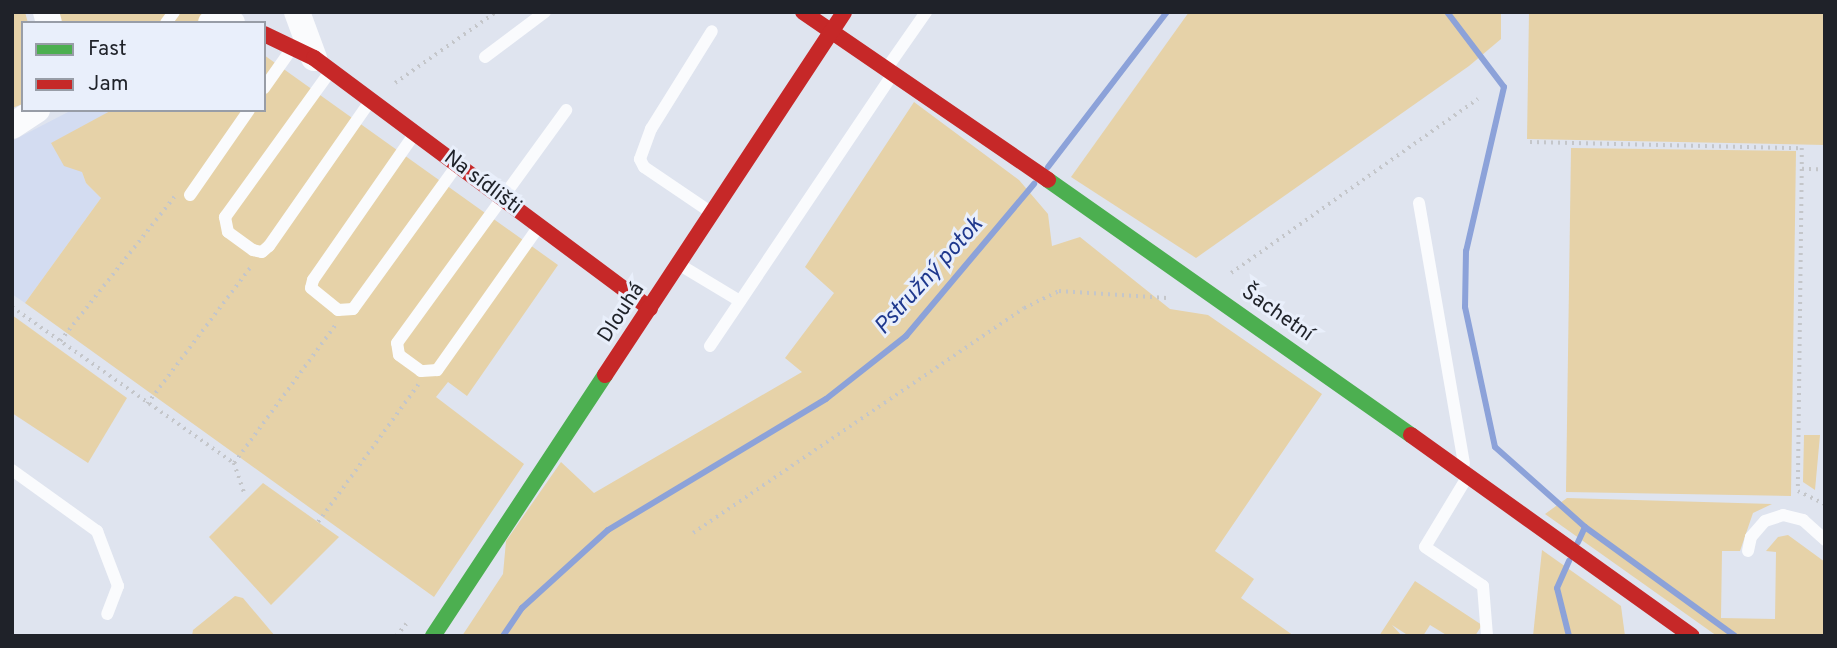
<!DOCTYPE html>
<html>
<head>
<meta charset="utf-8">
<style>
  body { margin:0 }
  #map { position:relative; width:1837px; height:648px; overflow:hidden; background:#dfe4ef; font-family:Overpass,sans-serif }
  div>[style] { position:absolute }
  .built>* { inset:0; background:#d3dcf1 }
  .green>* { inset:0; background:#e6d2a8 }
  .stream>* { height:6px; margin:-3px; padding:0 3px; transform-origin:3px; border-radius:3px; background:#8ca2d9 }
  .path>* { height:3.5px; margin-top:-1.75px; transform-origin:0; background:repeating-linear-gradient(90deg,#c4c6ca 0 2px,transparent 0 7px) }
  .lane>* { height:12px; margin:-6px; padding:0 6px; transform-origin:6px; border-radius:6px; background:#fafbfd }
  .street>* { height:26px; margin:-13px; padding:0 13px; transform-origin:13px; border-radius:13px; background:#fafbfd }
  .fast>* { height:16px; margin:-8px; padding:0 8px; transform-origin:8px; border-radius:8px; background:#4caf50 }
  .jam>* { height:16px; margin:-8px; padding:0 8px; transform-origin:8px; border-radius:8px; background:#c62828 }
  span { translate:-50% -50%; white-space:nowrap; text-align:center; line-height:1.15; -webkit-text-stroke:6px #e9effb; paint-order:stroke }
  .street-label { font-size:21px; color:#1f2229 }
  .water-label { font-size:23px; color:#1f388d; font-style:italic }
  .frame { position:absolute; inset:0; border:14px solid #1f2229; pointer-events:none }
  .legend { position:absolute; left:21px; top:21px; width:245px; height:91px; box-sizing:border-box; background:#e9effb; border:2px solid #989da7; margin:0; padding:9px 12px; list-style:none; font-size:21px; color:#1f2229 }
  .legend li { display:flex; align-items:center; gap:14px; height:35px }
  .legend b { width:35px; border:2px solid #989da7 }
</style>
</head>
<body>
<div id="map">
  <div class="built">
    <i style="clip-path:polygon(72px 110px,112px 111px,82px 172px,86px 183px,101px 198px,25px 303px,12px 294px,12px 141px)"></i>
  </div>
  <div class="green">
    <i style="clip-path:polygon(12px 12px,25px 12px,28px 23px,23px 23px,23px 104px,12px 108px)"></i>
    <i style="clip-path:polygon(53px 12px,215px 12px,198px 23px,56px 23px)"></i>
    <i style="clip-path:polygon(1189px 12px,1501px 12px,1501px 39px,1469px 66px,1196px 258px,1071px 177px)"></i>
    <i style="clip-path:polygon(1529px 12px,1825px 12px,1825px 145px,1527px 139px)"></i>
    <i style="clip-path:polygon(264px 55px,558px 265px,467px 396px,448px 382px,436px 397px,524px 464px,434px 597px,25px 303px,101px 198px,86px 183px,82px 172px,64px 166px,51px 143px,112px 110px,264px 110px)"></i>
    <i style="clip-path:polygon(914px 102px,1019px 180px,1048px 214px,1052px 246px,1080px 237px,1170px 309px,1208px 315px,1322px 394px,1215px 551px,1254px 579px,1241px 598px,1294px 636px,462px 636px,503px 574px,506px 541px,561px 462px,594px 493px,802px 372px,785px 358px,834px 293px,805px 267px)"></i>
    <i style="clip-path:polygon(1571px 148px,1796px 151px,1791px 496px,1566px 492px)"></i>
    <i style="clip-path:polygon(12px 315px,127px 398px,88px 463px,12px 413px)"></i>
    <i style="clip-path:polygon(1804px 435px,1820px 435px,1815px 490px,1803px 482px)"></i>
    <i style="clip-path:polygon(263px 483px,339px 537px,271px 605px,209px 537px)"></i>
    <i style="clip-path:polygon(1567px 498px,1772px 504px,1753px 513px,1740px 551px,1722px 551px,1721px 618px,1775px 619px,1776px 552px,1766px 551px,1778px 537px,1788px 535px,1825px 562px,1825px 636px,1717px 636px,1545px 514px)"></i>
    <i style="clip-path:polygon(1542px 550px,1621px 606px,1625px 636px,1533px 636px)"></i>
    <i style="clip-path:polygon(1415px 581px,1482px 625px,1475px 636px,1448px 636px,1430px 625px,1423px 636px,1409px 636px,1392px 625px,1402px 636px,1379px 636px)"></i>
    <i style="clip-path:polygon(235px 596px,243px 598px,275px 636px,192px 636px,193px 630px)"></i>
  </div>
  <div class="stream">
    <i style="left:1447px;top:12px;width:94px;rotate:52.8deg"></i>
    <i style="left:1504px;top:87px;width:168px;rotate:103deg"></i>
    <i style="left:1466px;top:251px;width:56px;rotate:91deg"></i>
    <i style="left:1465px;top:307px;width:143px;rotate:77.9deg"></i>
    <i style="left:1495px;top:447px;width:120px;rotate:41.6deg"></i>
    <i style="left:1585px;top:527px;width:17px;rotate:115deg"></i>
    <i style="left:1048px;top:167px;width:195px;rotate:-52.5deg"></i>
    <i style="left:1585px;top:527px;width:185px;rotate:36deg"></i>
    <i style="left:503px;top:636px;width:34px;rotate:-56deg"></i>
    <i style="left:522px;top:608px;width:116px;rotate:-42.2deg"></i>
    <i style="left:608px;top:530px;width:254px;rotate:-31deg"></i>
    <i style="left:826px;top:399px;width:102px;rotate:-38.2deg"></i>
    <i style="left:906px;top:336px;width:199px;rotate:-49.9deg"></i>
    <i style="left:1569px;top:636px;width:49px;rotate:-104deg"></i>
    <i style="left:1557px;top:588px;width:30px;rotate:-66deg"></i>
  </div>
  <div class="path">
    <i style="left:395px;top:83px;width:123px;rotate:-35.1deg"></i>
    <i style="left:1530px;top:142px;width:272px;rotate:1.3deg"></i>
    <i style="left:1802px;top:148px;width:21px;rotate:90deg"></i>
    <i style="left:1825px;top:170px;width:23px;rotate:-178deg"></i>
    <i style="left:1802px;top:169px;width:322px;rotate:90.7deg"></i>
    <i style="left:1798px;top:491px;width:30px;rotate:26deg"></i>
    <i style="left:1231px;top:273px;width:302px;rotate:-35.2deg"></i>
    <i style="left:12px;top:307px;width:271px;rotate:35.1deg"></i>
    <i style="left:234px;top:463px;width:34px;rotate:71deg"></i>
    <i style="left:60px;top:341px;width:184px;rotate:-51.6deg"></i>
    <i style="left:147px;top:404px;width:174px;rotate:-52.9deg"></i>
    <i style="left:234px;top:463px;width:172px;rotate:-53.7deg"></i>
    <i style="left:318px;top:522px;width:170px;rotate:-53.9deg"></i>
    <i style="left:693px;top:533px;width:400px;rotate:-34.2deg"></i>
    <i style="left:1024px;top:308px;width:39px;rotate:-26deg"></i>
    <i style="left:1059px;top:291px;width:108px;rotate:3.7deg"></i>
    <i style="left:396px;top:636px;width:16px;rotate:-50deg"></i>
  </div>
  <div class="lane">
    <i style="left:166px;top:23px;width:14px;rotate:-54deg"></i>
    <i style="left:485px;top:57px;width:75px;rotate:-36.9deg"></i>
    <i style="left:887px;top:68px;width:68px;rotate:-55.1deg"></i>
    <i style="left:329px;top:73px;width:178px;rotate:125.8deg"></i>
    <i style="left:225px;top:217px;width:15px;rotate:79deg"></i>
    <i style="left:228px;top:232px;width:31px;rotate:36deg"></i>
    <i style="left:253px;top:250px;width:9px;rotate:13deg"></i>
    <i style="left:262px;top:252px;width:9px;rotate:-41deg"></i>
    <i style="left:269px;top:246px;width:173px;rotate:-55.1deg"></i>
    <i style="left:264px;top:88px;width:45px;rotate:-54.9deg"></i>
    <i style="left:413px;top:136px;width:175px;rotate:124.8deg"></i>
    <i style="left:313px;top:280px;width:8px;rotate:104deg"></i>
    <i style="left:311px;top:288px;width:35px;rotate:39deg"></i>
    <i style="left:338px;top:310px;width:15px;rotate:-4deg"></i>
    <i style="left:353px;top:309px;width:174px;rotate:-54.1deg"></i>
    <i style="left:190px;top:195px;width:103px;rotate:-55.2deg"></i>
    <i style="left:1419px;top:203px;width:264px;rotate:80.2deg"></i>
    <i style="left:709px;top:211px;width:78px;rotate:-145.9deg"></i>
    <i style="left:644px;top:167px;width:9px;rotate:-117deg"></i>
    <i style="left:640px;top:159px;width:32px;rotate:-70deg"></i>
    <i style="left:651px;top:129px;width:115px;rotate:-58.1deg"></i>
    <i style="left:537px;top:229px;width:173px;rotate:125.3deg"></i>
    <i style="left:437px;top:370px;width:16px;rotate:176deg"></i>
    <i style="left:421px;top:371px;width:27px;rotate:-144deg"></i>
    <i style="left:399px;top:355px;width:12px;rotate:-99deg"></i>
    <i style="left:397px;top:343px;width:288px;rotate:-54deg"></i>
    <i style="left:680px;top:265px;width:70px;rotate:31deg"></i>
    <i style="left:710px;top:346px;width:324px;rotate:-56.1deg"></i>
    <i style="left:12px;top:470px;width:105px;rotate:35.7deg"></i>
    <i style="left:97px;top:531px;width:59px;rotate:69.1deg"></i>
    <i style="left:118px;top:586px;width:30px;rotate:111deg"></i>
    <i style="left:1466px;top:479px;width:79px;rotate:121.1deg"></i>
    <i style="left:1425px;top:547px;width:70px;rotate:33.9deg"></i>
    <i style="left:1483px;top:586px;width:50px;rotate:85.4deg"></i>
    <i style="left:1748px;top:551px;width:14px;rotate:-78deg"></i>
    <i style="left:1751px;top:537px;width:21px;rotate:-49deg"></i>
    <i style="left:1765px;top:521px;width:19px;rotate:-18deg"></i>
    <i style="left:1783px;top:515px;width:21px;rotate:14deg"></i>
    <i style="left:1803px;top:520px;width:30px;rotate:42deg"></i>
  </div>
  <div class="street">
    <i style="left:46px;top:12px;width:11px;rotate:75deg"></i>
    <i style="left:297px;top:12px;width:49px;rotate:69.7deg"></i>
    <i style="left:211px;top:23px;width:21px"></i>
    <i style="left:12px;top:126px;width:30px;rotate:-33deg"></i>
  </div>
  <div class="fast">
    <i style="left:1048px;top:180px;width:444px;rotate:35.1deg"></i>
    <i style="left:433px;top:636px;width:313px;rotate:-56.6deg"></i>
  </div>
  <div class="jam">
    <i style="left:803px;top:12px;width:297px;rotate:34.4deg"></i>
    <i style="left:264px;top:34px;width:55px;rotate:25.6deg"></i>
    <i style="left:314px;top:58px;width:419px;rotate:36.7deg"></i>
    <i style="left:605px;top:375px;width:434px;rotate:-56.6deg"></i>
    <i style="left:1411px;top:435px;width:345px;rotate:35.6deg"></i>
  </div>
  <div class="street-label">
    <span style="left:482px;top:183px;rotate:37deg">Na sídlišti</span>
    <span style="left:622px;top:313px;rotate:-57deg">Dlouhá</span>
    <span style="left:1277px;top:314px;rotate:35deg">Šachetní</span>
  </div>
  <div class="water-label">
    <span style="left:930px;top:277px;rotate:-48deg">Pstružný potok</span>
  </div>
  <div class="frame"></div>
  <ul class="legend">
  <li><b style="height:9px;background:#4caf50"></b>Fast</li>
  <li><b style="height:9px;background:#c62828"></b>Jam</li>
  </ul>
</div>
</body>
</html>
